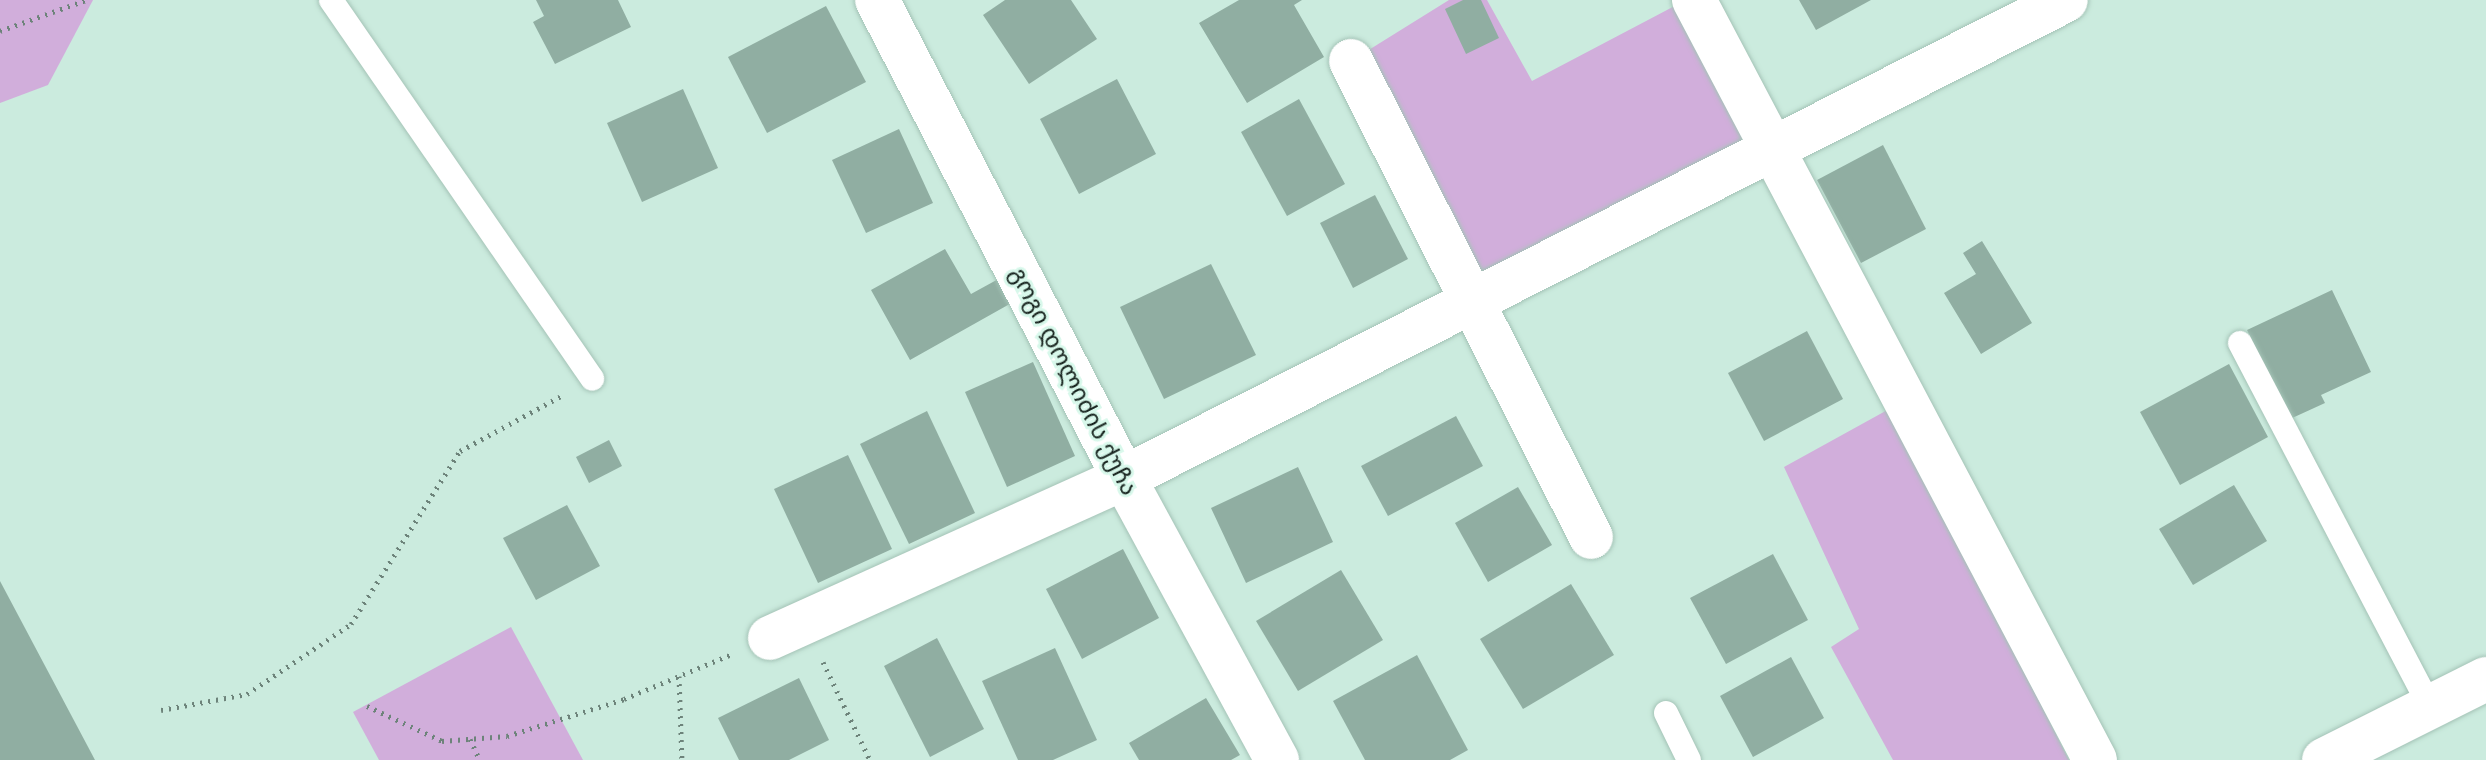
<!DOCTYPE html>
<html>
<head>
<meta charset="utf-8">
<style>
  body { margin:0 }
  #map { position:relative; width:2486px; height:760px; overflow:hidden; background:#cbebde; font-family:"DM Sans","Noto Sans Georgian",sans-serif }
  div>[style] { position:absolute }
  .green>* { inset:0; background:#d1aedb }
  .building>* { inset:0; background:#90aea2 }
  .path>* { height:5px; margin-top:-2.5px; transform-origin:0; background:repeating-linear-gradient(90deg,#6d837a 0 2px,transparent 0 8px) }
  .roads { filter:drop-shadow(0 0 2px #a4c3b6) drop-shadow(0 0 2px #a4c3b6) }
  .lane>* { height:24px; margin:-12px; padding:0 12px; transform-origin:12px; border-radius:12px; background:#fff }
  .street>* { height:44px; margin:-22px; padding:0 22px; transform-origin:22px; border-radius:22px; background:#fff }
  span { translate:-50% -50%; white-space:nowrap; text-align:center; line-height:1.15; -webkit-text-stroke:6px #d8f8eb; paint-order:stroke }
  .street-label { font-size:24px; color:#17231e }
</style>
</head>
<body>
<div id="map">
  <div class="green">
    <i style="clip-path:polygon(0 0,93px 0,48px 85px,0 103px)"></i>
    <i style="clip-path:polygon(1449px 0,1487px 0,1532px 81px,1686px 0,1774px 150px,1472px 301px,1351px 61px)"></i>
    <i style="clip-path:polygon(1891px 408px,2069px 760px,1893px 760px,1831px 647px,1859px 629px,1784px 467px)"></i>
    <i style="clip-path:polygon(511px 627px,583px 760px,379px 760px,353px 712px)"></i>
  </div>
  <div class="building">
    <i style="clip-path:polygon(536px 0,618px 0,631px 27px,555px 64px,533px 22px,544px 16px)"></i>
    <i style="clip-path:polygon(1005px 0,1071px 0,1097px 39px,1029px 84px,983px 15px)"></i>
    <i style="clip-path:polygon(1239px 0,1302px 0,1294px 5px,1324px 57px,1247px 103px,1199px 23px)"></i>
    <i style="clip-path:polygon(1463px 0,1481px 0,1499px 38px,1466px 54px,1445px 9px)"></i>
    <i style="clip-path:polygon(1799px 0,1871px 0,1816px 30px)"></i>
    <i style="clip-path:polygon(826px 6px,866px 82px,767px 133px,728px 57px)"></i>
    <i style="clip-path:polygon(1117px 79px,1156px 154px,1079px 194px,1040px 119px)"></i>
    <i style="clip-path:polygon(683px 89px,718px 168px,642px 202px,607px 123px)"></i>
    <i style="clip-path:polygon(1299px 99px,1345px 184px,1287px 216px,1241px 132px)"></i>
    <i style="clip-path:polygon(899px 129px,933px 203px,866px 233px,832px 160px)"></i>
    <i style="clip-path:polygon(1883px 145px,1926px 229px,1861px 263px,1817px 180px)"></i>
    <i style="clip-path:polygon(1375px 195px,1408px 259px,1353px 288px,1320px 223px)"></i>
    <i style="clip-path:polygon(1982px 241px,2032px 323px,1981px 354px,1944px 293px,1976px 274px,1963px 253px)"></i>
    <i style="clip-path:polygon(945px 249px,971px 294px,1002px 277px,1015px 301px,910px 360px,871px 290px)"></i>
    <i style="clip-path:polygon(1211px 264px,1256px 355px,1164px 399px,1120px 307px)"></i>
    <i style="clip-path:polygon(2332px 290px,2371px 372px,2321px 395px,2325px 403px,2290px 419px,2247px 330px)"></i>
    <i style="clip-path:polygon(1807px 331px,1843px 399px,1764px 441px,1728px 373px)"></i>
    <i style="clip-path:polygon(1033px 362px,1075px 456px,1007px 487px,965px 392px)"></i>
    <i style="clip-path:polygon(2229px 364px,2268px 437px,2180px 485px,2140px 412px)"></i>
    <i style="clip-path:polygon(927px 411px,975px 513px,909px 544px,860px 444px)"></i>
    <i style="clip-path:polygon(1456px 416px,1483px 466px,1388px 516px,1361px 466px)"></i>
    <i style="clip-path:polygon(609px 440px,622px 466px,589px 483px,576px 457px)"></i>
    <i style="clip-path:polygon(848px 455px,892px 549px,818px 583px,774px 489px)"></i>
    <i style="clip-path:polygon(1298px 467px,1333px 542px,1246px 583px,1211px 508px)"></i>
    <i style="clip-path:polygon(2234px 485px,2267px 541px,2193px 585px,2159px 529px)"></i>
    <i style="clip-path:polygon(1518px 487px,1552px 545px,1488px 582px,1455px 523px)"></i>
    <i style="clip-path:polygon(567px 505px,600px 566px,536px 600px,503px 538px)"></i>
    <i style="clip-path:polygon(1123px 549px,1159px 618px,1082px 659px,1046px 589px)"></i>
    <i style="clip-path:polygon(1773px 554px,1808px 620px,1726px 664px,1690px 598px)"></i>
    <i style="clip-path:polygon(1341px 570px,1383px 640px,1298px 691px,1256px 621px)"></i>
    <i style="clip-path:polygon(0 581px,95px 760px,0 760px)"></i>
    <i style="clip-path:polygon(1571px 584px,1614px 655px,1523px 709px,1480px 639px)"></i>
    <i style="clip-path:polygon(937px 638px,984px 729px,930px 757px,884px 666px)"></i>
    <i style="clip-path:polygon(1055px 648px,1097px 740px,1053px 760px,1018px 760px,982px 681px)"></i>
    <i style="clip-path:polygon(1417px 655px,1468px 750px,1450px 760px,1365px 760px,1333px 701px)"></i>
    <i style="clip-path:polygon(1791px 657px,1824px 718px,1753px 757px,1720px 696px)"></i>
    <i style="clip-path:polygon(799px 678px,829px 740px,789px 760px,739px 760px,718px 718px)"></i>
    <i style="clip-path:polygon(1206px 698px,1240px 755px,1231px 760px,1139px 760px,1129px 743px)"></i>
  </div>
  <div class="path">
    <i style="left:0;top:31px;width:91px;rotate:-19.8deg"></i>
    <i style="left:823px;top:662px;width:109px;rotate:64.4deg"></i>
    <i style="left:679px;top:676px;width:84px;rotate:88deg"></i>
    <i style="left:367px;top:706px;width:83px;rotate:25deg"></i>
    <i style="left:442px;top:741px;width:65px;rotate:-4.4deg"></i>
    <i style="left:507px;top:736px;width:123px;rotate:-17.5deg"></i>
    <i style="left:624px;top:699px;width:117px;rotate:-22.6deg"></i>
    <i style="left:161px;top:710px;width:87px;rotate:-10.5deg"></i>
    <i style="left:247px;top:694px;width:125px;rotate:-33.9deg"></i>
    <i style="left:351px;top:624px;width:204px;rotate:-57.8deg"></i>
    <i style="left:460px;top:451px;width:117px;rotate:-28.5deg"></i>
    <i style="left:470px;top:739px;width:23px;rotate:65deg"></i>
  </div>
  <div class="roads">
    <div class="lane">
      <i style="left:331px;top:0;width:460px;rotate:55.4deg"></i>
      <i style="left:2240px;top:343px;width:411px;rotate:62.4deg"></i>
      <i style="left:1666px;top:713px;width:52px;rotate:63.9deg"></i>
    </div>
    <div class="street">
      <i style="left:877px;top:0;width:538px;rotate:62.67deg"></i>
      <i style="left:1124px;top:478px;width:321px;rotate:61.5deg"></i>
      <i style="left:1694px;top:0;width:859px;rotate:62.18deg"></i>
      <i style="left:1351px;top:61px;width:533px;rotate:63.24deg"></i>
      <i style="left:770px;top:638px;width:388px;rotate:-24.3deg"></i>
      <i style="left:1124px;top:478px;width:1056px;rotate:-26.9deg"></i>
      <i style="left:2324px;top:760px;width:181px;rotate:-26.6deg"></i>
    </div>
  </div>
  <div class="street-label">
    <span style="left:1074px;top:381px;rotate:63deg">გოგი დოლიძის ქუჩა</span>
  </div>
</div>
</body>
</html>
